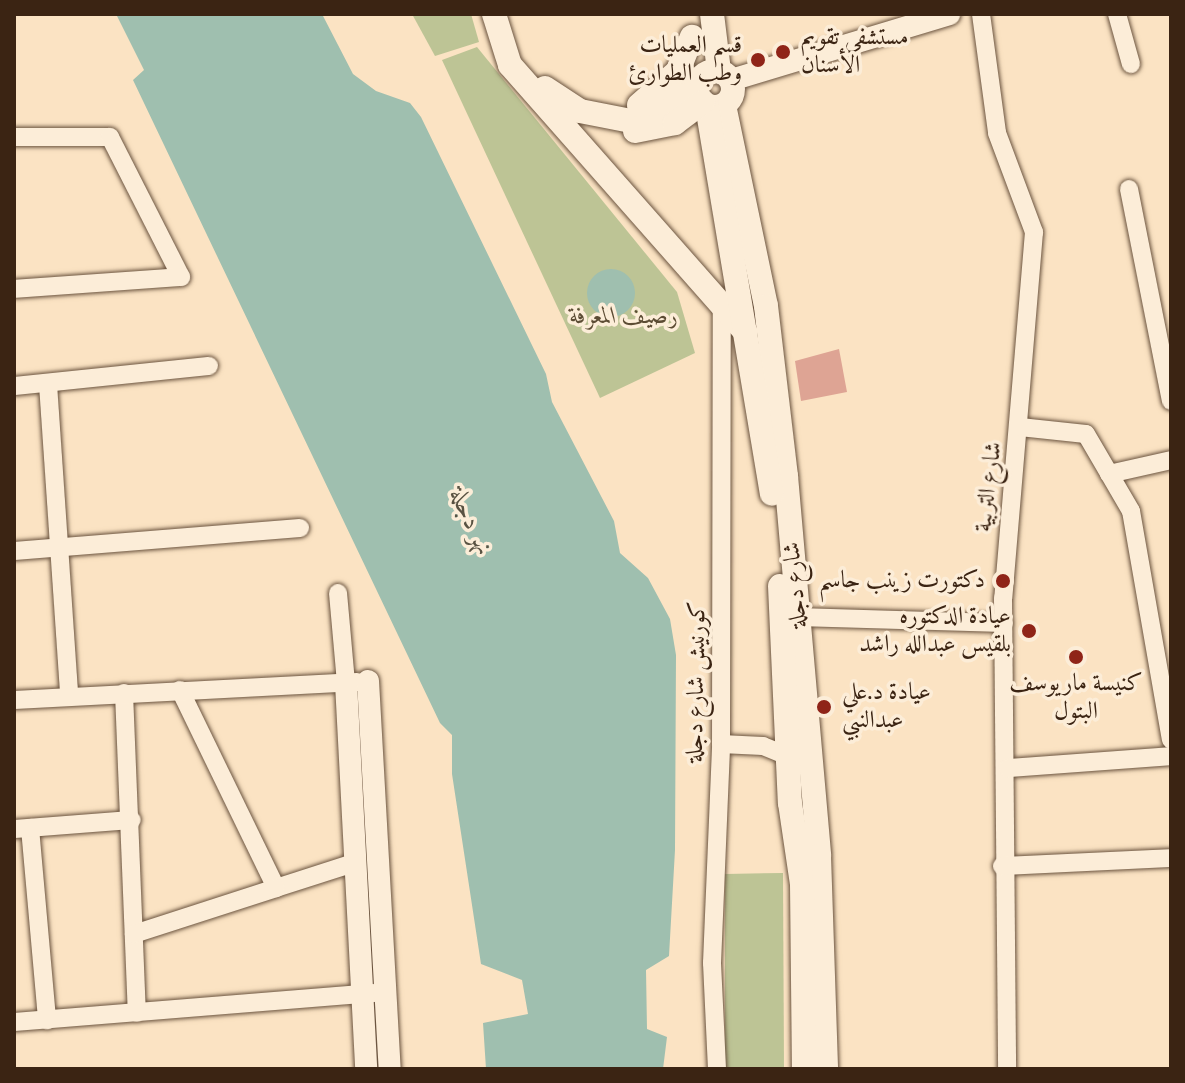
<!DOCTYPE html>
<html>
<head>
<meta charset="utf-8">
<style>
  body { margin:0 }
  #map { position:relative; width:1185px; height:1083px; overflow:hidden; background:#fbe3c3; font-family:"IM FELL English",Amiri,serif }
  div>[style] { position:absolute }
  .green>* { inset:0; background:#bdc495 }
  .water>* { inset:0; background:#9fbfaf }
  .round { border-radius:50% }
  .building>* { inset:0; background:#dea494 }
  .roads { filter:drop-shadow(0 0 2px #6b543f) drop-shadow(0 0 2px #6b543f) }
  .minor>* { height:18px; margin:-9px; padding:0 9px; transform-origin:9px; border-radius:9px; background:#fcedd8 }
  .tertiary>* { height:22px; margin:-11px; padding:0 11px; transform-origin:11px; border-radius:11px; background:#fcedd8 }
  .secondary>* { height:24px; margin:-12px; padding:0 12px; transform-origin:12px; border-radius:12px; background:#fcedd8 }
  .secondary>.ring { margin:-12px; padding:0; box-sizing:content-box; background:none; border:24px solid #fcedd8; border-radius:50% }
  .dots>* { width:22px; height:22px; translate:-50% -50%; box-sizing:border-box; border:4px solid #fcedd8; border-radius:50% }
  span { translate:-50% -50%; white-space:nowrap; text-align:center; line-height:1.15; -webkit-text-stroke:7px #fcedd8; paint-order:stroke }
  .poi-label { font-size:24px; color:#3b2413 }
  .left { translate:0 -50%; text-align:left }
  .right { translate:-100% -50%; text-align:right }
  .park-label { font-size:24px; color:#5c4c34; font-style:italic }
  .street-label { font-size:24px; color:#3b2413 }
  .water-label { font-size:26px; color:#595242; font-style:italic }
  .frame { position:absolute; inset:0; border:16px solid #3b2413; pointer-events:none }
</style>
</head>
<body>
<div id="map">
  <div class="green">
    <i style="clip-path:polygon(412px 14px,471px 14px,479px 42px,435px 56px)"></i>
    <i style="clip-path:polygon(477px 47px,677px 292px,695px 353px,600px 398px,442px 60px)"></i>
    <i style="clip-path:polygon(783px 873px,784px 1069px,725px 1069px,725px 874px)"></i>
  </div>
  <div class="water">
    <i style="clip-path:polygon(116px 14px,322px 14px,353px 74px,376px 91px,410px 103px,421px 117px,546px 374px,552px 402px,614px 521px,620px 553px,648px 578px,670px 619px,676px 655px,675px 850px,669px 956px,646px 970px,647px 1029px,667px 1037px,663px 1069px,486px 1069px,483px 1023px,528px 1014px,522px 980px,481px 964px,452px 774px,452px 735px,440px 723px,133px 80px,144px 70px)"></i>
    <i class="round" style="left:587px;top:269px;width:48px;height:48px"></i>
  </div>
  <div class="building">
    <i style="clip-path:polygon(839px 349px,847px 392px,801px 401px,795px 361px)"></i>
  </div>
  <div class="roads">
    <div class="minor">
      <i style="left:981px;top:14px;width:120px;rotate:82.3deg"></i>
      <i style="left:997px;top:133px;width:106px;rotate:69.5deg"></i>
      <i style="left:1034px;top:232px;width:367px;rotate:94.8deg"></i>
      <i style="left:1003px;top:598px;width:471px;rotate:89.5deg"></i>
      <i style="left:1117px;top:14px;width:52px;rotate:74.4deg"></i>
      <i style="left:14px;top:137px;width:96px"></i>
      <i style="left:110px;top:137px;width:157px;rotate:63.1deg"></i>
      <i style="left:181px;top:277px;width:167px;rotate:175.9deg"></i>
      <i style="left:1129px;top:189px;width:216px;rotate:78.8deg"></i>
      <i style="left:48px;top:384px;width:313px;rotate:86.1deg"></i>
      <i style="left:14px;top:386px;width:196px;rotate:-5.9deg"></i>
      <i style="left:1020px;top:427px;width:66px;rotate:6.1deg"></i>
      <i style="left:1086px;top:434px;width:89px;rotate:59.7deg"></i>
      <i style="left:1131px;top:511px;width:232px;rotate:80.1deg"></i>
      <i style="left:1109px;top:474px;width:64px;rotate:-12.7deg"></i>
      <i style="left:14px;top:551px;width:287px;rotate:-4.6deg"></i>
      <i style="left:338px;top:593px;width:90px;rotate:84.9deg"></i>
      <i style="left:798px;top:617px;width:206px;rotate:1.7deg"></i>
      <i style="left:180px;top:690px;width:220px;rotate:64.1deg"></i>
      <i style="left:276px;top:888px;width:82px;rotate:-17.8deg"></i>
      <i style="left:124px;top:693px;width:320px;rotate:87.7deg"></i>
      <i style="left:14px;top:700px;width:344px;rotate:-3deg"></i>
      <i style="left:721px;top:744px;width:42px;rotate:2.7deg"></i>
      <i style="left:763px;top:746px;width:27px;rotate:22deg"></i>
      <i style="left:1008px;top:768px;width:163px;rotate:-4.2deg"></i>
      <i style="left:30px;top:828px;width:193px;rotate:84.9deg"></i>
      <i style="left:14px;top:829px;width:118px;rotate:-4.4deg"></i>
      <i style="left:1002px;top:866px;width:169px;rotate:-2.7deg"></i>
      <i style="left:134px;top:934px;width:149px;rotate:-17.9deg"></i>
      <i style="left:14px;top:1022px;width:361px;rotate:-4.6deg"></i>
      <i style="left:717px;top:1069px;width:106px;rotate:-92.7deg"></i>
      <i style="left:712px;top:963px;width:219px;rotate:-87.6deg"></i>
      <i style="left:721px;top:744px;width:439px;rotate:-89.9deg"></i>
    </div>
    <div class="tertiary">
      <i style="left:731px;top:80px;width:228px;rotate:-16.8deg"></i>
      <i style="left:368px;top:681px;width:389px;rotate:86.8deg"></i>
      <i style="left:346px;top:683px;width:387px;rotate:87deg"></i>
    </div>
    <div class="secondary">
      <i style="left:494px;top:14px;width:53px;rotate:72.6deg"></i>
      <i style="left:510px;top:65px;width:356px;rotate:48.6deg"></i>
      <i style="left:712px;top:14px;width:57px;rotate:83deg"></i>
      <i class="ring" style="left:697px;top:71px;width:12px;height:12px"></i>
      <i style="left:545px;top:88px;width:42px;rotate:33.3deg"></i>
      <i style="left:580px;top:111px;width:52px;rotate:11.1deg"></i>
      <i style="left:631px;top:121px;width:75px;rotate:-27.9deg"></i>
      <i style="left:639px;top:105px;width:52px;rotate:-41.1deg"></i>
      <i style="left:678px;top:71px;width:37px;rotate:-68deg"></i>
      <i style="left:724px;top:105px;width:205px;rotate:78.2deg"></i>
      <i style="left:766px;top:306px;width:171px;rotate:83.3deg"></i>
      <i style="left:786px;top:476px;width:381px;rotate:85deg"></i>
      <i style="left:819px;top:856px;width:213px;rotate:88.1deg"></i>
      <i style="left:707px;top:106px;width:393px;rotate:80.5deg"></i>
      <i style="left:635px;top:131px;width:41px;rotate:-11.3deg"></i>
      <i style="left:675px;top:123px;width:35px;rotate:-37deg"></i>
      <i style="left:780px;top:586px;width:217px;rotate:87.4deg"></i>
      <i style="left:790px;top:803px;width:82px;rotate:81.6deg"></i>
      <i style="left:802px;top:884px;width:185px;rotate:89.4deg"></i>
    </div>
  </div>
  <div class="dots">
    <i style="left:783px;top:52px;background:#8f2418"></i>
    <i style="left:758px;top:60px;background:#8f2418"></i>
    <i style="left:1003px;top:581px;background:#8f2418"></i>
    <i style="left:1029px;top:631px;background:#8f2418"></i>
    <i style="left:1076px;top:657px;background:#8f2418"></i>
    <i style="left:824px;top:707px;background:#8f2418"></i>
  </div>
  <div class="poi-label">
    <span class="left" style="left:801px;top:52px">مستشفى تقويم<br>الأسنان</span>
    <span class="right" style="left:742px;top:60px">قسم العمليات<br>وطب الطوارئ</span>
    <span class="right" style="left:985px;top:581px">دكتورت زينب جاسم</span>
    <span class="right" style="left:1011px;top:631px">عيادة الدكتوره<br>بلقيس عبدالله راشد</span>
    <span style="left:1076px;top:698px">كنيسة ماريوسف<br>البتول</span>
    <span class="left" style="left:842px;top:707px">عيادة د.علي<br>عبدالنبي</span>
  </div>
  <div class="park-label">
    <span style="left:624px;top:317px">رصيف المعرفة</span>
  </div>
  <div class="street-label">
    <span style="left:989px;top:487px;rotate:-83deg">شارع التربية</span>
    <span style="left:796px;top:585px;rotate:-95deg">شارع دجلة</span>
    <span style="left:697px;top:682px;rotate:-89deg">كورنيش شارع دجلة</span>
  </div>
  <div class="water-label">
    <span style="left:471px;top:522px;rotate:65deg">نهر دجلة</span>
  </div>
  <div class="frame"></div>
</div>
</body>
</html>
